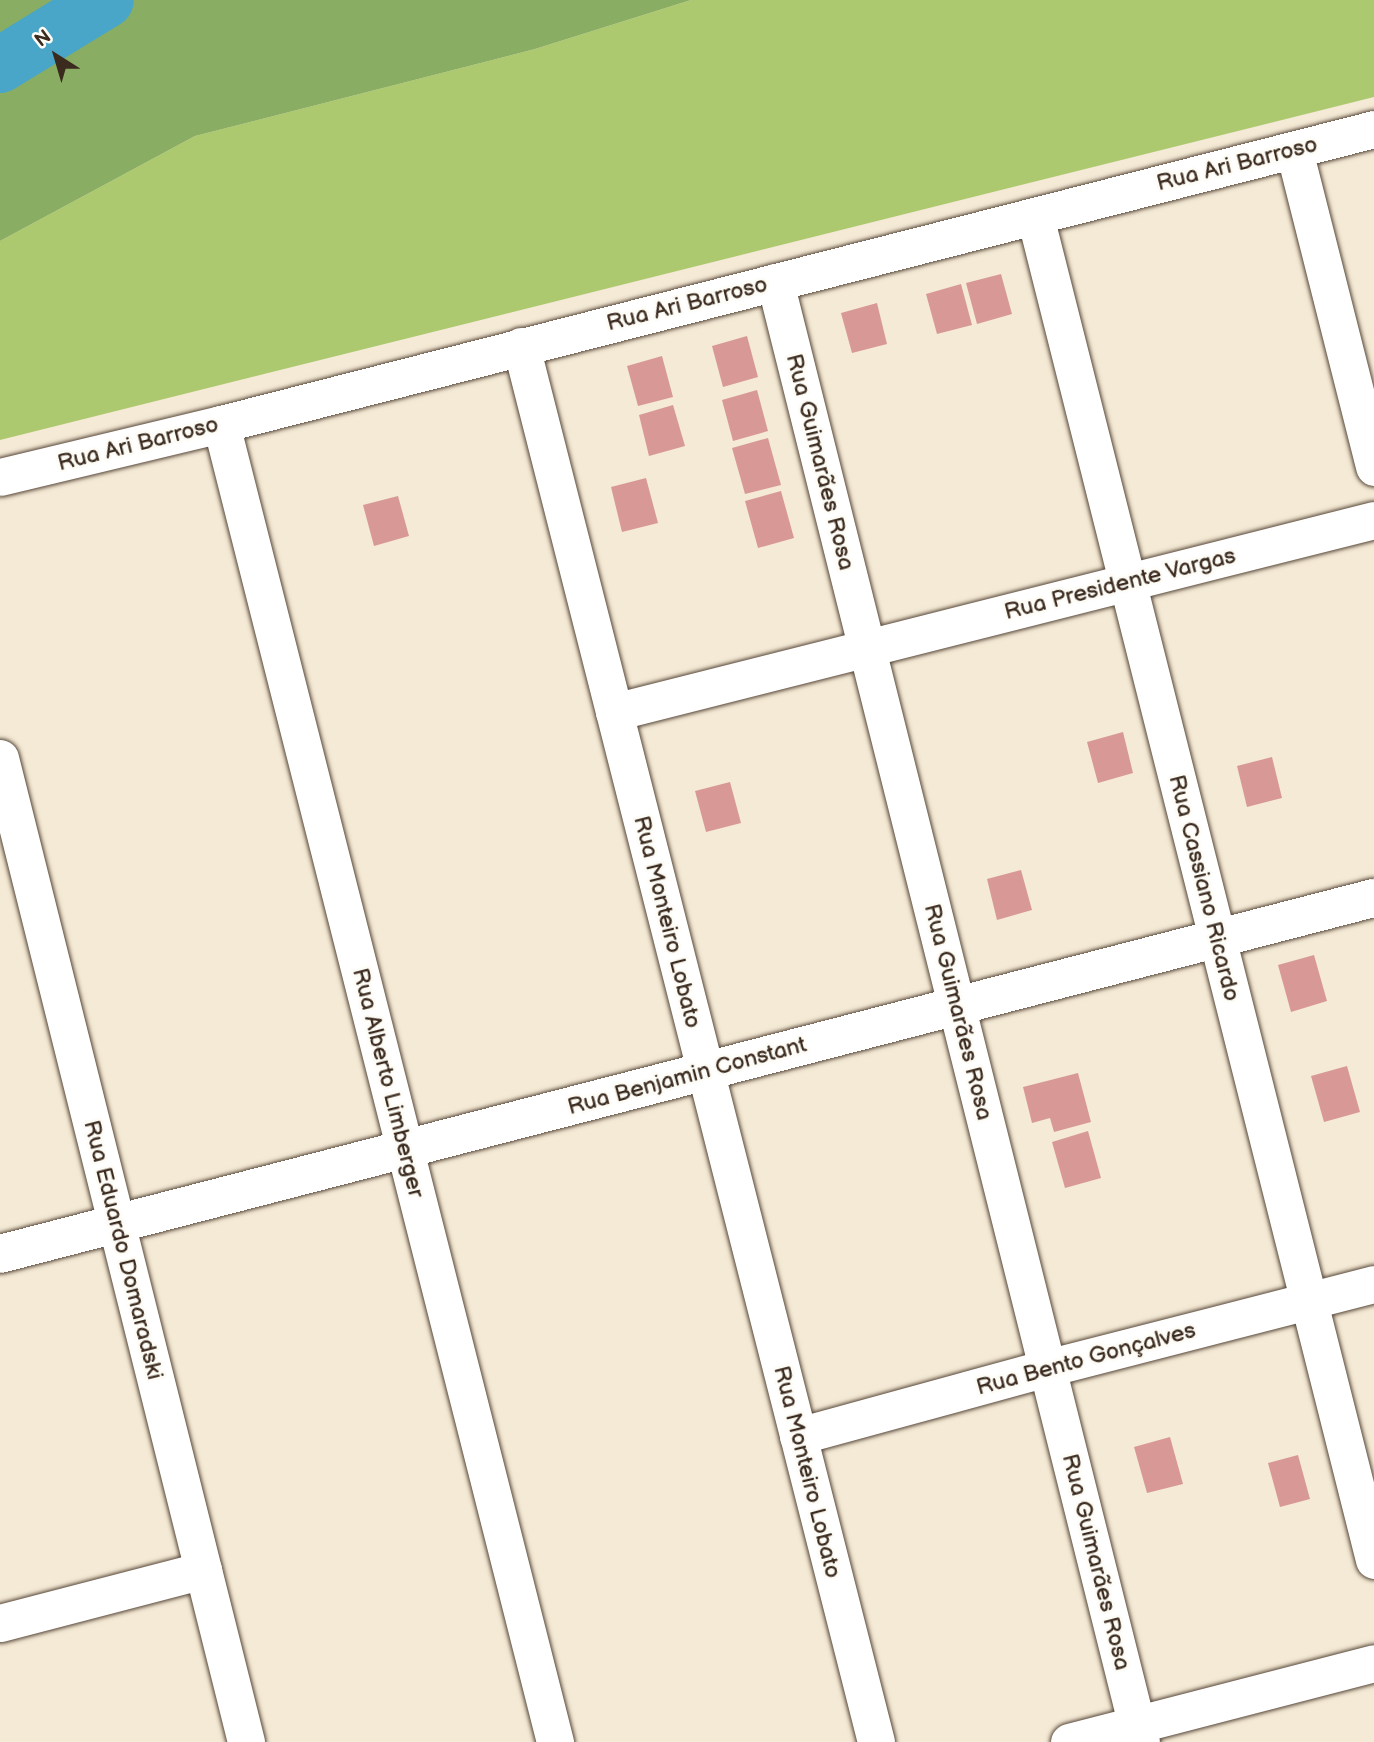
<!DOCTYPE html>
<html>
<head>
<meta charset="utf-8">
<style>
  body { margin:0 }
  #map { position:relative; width:1374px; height:1742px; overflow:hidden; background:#f5ead5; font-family:"Balsamiq Sans",sans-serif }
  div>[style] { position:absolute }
  .green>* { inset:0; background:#acc96f }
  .forest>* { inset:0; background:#89ad62 }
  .river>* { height:56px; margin:-28px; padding:0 28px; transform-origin:28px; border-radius:28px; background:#4aa6c8 }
  .building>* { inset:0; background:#d89996 }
  .roads { filter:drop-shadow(0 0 2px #574739) drop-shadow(0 0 2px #574739) }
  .minor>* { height:37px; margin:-18.5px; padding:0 18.5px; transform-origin:18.5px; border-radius:18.5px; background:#fff }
  .tertiary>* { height:38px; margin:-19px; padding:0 19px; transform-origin:19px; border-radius:19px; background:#fff }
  span { translate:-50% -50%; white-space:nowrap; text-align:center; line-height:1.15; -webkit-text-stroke:6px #fdfcf7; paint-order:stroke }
  .street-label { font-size:23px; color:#3b2a1e }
  .north { position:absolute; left:21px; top:21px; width:70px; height:70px; -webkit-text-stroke:5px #fdfcf7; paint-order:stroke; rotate:323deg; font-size:19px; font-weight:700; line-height:28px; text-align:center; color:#3b2a1e }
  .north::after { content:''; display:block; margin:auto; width:24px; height:32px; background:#3b2a1e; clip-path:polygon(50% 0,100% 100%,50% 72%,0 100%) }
</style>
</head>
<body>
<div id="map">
  <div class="green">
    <i style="clip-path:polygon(691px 0,1374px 0,1374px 97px,0 440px,0 241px,195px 136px,535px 49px)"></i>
  </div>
  <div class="forest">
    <i style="clip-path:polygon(0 0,691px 0,535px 49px,195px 136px,0 241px)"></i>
  </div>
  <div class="river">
    <i style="left:0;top:65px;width:124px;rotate:-31.5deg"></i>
  </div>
  <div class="building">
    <i style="clip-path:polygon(1001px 274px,1012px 314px,977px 324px,966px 283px)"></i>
    <i style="clip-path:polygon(961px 284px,972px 325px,937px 334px,926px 294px)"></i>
    <i style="clip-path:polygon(877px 303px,887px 344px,852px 353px,841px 313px)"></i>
    <i style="clip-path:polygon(747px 336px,758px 377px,723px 387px,712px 346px)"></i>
    <i style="clip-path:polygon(662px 356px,673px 397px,638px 406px,627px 366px)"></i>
    <i style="clip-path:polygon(757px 390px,768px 431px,733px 441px,722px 400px)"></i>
    <i style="clip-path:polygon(673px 405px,685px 446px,649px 456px,639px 415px)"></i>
    <i style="clip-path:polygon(768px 438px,781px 485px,745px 494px,732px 448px)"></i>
    <i style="clip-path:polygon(646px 478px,658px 523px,622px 532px,611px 487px)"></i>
    <i style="clip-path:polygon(781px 491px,794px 538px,758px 548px,745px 501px)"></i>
    <i style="clip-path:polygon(398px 496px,409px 536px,374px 546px,363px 505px)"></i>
    <i style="clip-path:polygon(1123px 732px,1133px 773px,1098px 783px,1087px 742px)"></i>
    <i style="clip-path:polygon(1272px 757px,1282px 798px,1247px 807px,1237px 766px)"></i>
    <i style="clip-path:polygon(730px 782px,741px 823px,706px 832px,695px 791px)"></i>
    <i style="clip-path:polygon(1021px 870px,1032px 910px,997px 920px,987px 879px)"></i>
    <i style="clip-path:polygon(1314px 955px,1327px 1001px,1291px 1012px,1278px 965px)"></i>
    <i style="clip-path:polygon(1347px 1066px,1360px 1112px,1324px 1122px,1311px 1076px)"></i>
    <i style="clip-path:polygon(1078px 1073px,1091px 1122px,1054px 1132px,1050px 1118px,1032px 1123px,1023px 1087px)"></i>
    <i style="clip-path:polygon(1088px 1131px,1101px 1178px,1065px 1188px,1052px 1142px)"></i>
    <i style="clip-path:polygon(1170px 1437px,1183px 1484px,1147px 1493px,1134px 1447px)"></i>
    <i style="clip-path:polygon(1298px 1455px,1310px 1499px,1280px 1507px,1268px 1463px)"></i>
  </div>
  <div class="roads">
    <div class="minor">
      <i style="left:1294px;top:150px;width:327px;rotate:75.8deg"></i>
      <i style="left:1035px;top:216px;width:1386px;rotate:75.84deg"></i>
      <i style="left:775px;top:282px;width:1505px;rotate:75.93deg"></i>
      <i style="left:521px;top:346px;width:1440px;rotate:75.73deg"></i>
      <i style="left:221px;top:424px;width:1360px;rotate:75.78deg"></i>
      <i style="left:0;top:477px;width:227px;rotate:-13.5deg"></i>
      <i style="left:221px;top:424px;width:1190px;rotate:-14.35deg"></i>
      <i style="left:614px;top:712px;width:784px;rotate:-14.18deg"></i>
      <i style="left:0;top:758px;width:1014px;rotate:75.96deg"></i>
      <i style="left:798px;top:1436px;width:258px;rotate:-15.3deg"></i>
      <i style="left:1047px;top:1368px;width:338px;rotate:-14.4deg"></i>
      <i style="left:0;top:1623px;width:210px;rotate:-14.6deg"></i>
      <i style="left:1069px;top:1742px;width:315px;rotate:-14.5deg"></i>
    </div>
    <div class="tertiary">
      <i style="left:0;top:1254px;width:1419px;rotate:-14.53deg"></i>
    </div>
  </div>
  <div class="street-label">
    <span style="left:1237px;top:164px;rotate:-14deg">Rua Ari Barroso</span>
    <span style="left:687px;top:304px;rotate:-14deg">Rua Ari Barroso</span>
    <span style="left:138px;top:444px;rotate:-14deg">Rua Ari Barroso</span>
    <span style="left:820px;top:462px;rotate:76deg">Rua Guimarães Rosa</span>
    <span style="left:1120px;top:584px;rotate:-14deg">Rua Presidente Vargas</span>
    <span style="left:1204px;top:888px;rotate:76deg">Rua Cassiano Ricardo</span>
    <span style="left:667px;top:922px;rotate:76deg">Rua Monteiro Lobato</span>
    <span style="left:958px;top:1012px;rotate:76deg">Rua Guimarães Rosa</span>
    <span style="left:687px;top:1076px;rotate:-15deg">Rua Benjamin Constant</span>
    <span style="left:388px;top:1083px;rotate:76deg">Rua Alberto Limberger</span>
    <span style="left:123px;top:1250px;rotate:76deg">Rua Eduardo Domaradski</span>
    <span style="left:1086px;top:1359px;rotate:-15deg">Rua Bento Gonçalves</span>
    <span style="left:807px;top:1472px;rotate:76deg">Rua Monteiro Lobato</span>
    <span style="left:1096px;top:1562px;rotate:76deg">Rua Guimarães Rosa</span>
  </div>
  <div class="north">N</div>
</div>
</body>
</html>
